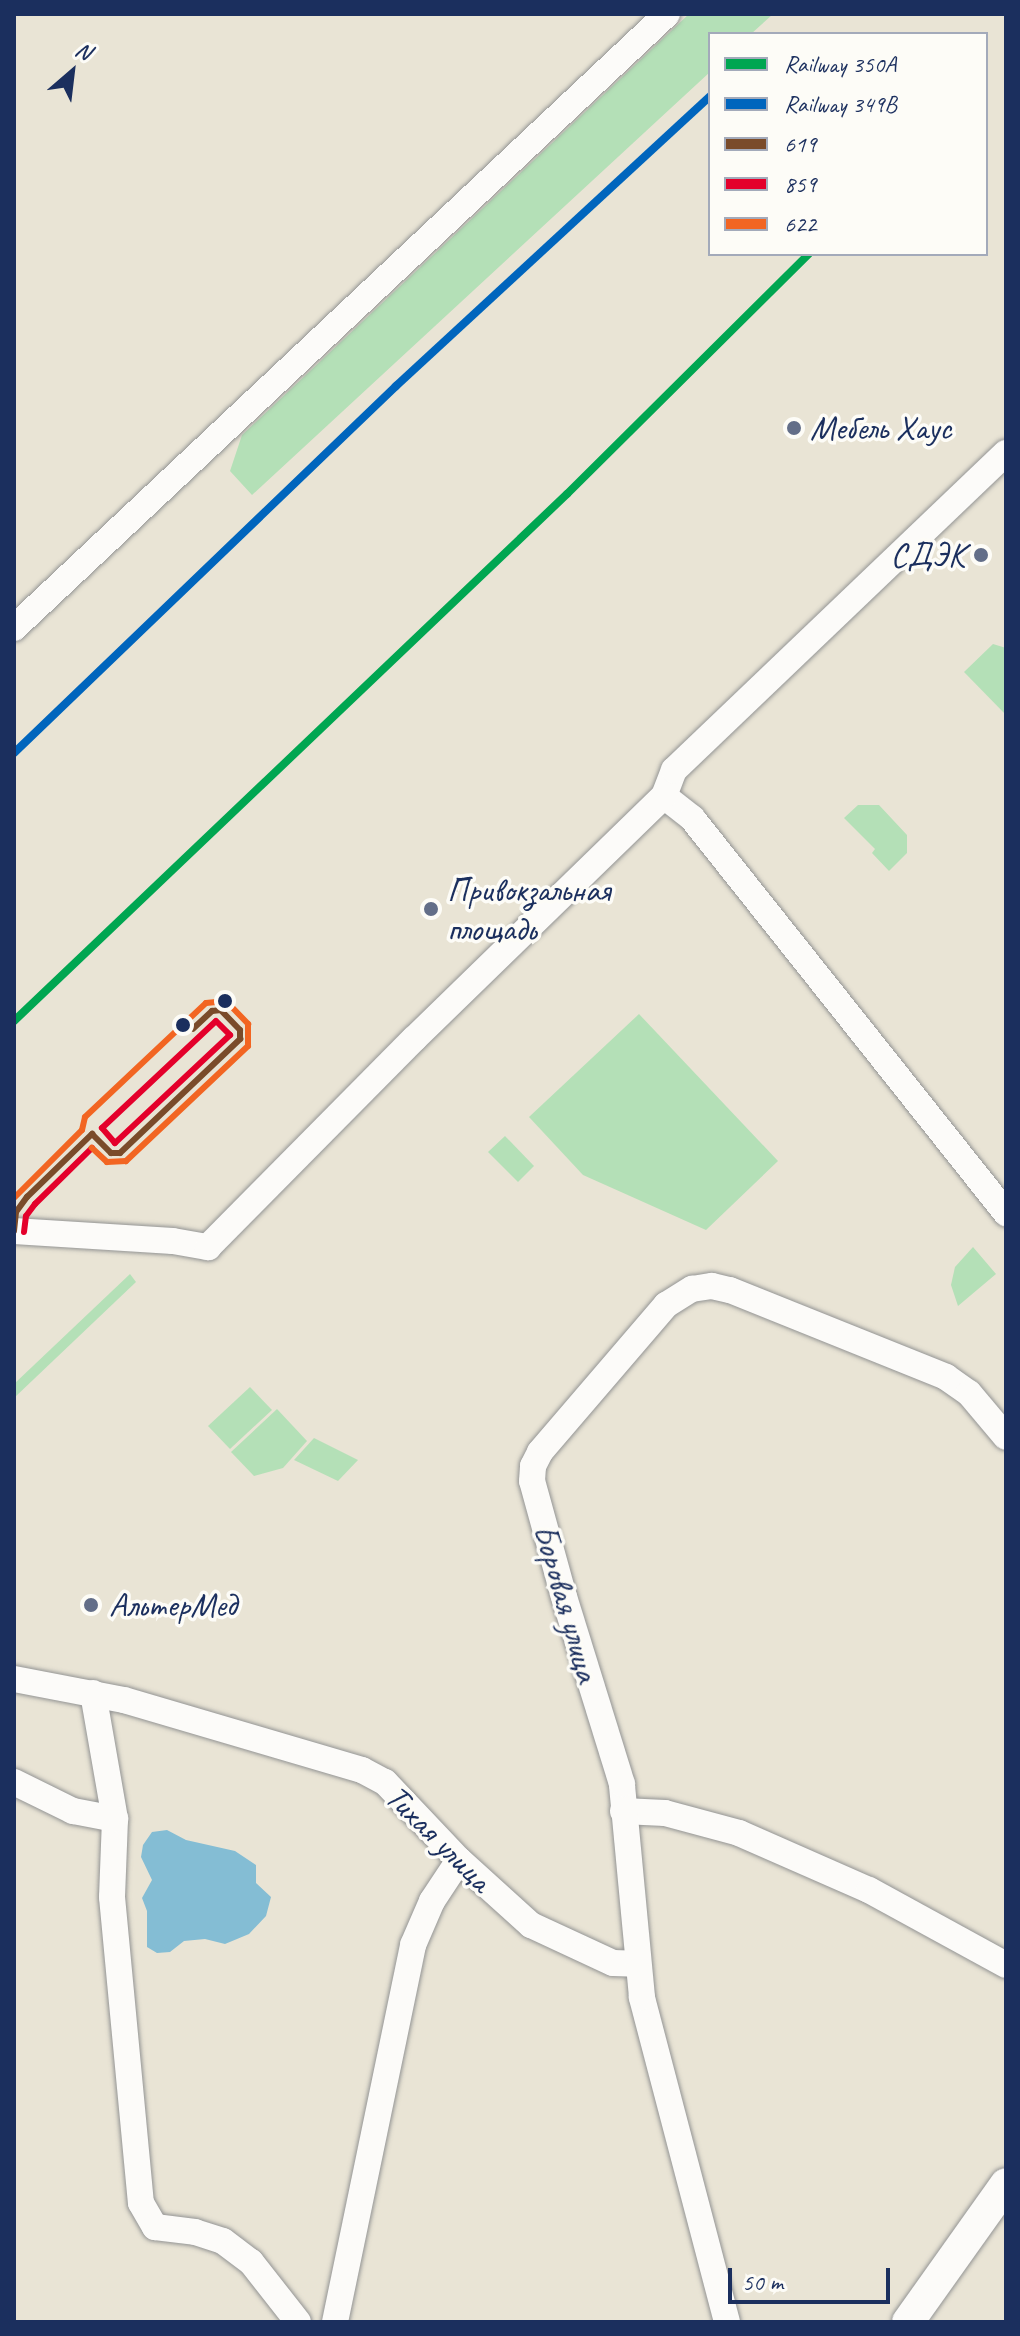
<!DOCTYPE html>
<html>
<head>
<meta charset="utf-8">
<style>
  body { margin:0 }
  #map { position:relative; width:1020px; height:2336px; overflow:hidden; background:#e9e4d5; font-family:Caveat,sans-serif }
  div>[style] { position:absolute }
  .green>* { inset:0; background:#b4e0b7 }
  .water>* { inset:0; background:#84bdd4 }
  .roads { filter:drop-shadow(0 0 2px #939494) drop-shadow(0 0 2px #939494) }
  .minor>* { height:26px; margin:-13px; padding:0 13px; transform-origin:13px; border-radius:13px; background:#fcfbf9 }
  .tertiary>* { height:32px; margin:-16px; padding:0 16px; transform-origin:16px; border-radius:16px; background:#fcfbf9 }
  .bus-1>* { height:6px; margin:-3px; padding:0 3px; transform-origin:3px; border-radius:3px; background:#7a4b2a }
  .bus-2>* { height:6px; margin:-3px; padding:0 3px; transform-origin:3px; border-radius:3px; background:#e4002b }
  .bus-3>* { height:6px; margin:-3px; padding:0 3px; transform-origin:3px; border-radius:3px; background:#f26522 }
  .rail-1>* { height:8px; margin:-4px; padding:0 4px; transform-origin:4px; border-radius:4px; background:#00a651 }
  .rail-2>* { height:8px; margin:-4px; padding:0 4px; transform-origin:4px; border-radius:4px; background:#0065bd }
  .dots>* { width:22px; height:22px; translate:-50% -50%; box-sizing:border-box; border:4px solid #fdfcf7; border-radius:50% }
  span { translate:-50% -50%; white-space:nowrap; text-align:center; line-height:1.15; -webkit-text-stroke:7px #fdfcf7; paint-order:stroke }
  .poi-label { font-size:34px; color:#1b2f5e }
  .left { translate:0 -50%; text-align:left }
  .right { translate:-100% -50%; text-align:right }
  .street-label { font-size:34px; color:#1b2f5e }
  .frame { position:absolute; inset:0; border:16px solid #1b2f5e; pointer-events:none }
  .legend { position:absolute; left:708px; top:32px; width:280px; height:224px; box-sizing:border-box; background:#fdfcf7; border:2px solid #a3aaba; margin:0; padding:10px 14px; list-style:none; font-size:24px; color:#1b2f5e }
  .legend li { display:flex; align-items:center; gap:16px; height:40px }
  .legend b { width:40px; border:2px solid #a3aaba }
  .north { position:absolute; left:32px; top:32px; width:80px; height:80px; -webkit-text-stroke:6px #fdfcf7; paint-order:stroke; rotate:28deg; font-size:22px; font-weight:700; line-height:32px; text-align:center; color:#1b2f5e }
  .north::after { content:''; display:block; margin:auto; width:28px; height:36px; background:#1b2f5e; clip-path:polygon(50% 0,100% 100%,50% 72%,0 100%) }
  .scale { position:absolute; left:728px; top:2268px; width:162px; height:36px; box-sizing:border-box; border:4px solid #1b2f5e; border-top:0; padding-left:10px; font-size:24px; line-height:28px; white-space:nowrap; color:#1b2f5e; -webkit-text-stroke:6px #fdfcf7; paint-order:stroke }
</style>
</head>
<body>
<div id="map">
  <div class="green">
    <i style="clip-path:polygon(689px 14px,773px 14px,751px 34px,710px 34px,710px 72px,252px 495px,230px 471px,242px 435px)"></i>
    <i style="clip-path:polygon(993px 644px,1006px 648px,1006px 715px,964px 672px)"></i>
    <i style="clip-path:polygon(858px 805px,879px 805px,907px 835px,907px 853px,889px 871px,872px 853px,875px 849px,844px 818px)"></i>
    <i style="clip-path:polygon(639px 1014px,778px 1161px,706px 1230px,583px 1175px,529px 1117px)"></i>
    <i style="clip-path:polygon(505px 1136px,534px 1166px,518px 1182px,488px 1152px)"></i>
    <i style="clip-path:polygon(973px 1247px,996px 1274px,958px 1306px,951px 1285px,955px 1267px)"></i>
    <i style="clip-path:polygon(130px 1274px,136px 1282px,14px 1398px,14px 1384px)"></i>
    <i style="clip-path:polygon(250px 1387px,272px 1410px,230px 1449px,208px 1426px)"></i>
    <i style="clip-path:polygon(277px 1409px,307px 1441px,283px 1468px,254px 1476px,231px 1452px)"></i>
    <i style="clip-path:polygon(314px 1438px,358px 1460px,338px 1481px,294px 1460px)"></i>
  </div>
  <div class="water">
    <i style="clip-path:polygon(167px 1830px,186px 1840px,235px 1851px,256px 1865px,256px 1883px,271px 1897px,266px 1916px,249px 1934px,225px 1944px,205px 1939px,184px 1941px,170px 1952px,157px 1953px,147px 1947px,147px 1911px,142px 1898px,152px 1880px,141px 1857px,143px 1845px,152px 1832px)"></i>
  </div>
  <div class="roads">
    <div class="minor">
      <i style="left:14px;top:628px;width:896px;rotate:-43.24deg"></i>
      <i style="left:664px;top:796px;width:36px;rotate:38deg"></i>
      <i style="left:692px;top:818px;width:505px;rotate:51.52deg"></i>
      <i style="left:14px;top:1231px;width:159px;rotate:3.6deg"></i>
      <i style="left:173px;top:1241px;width:36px;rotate:10deg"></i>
      <i style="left:208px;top:1247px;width:293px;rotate:-45.3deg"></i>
      <i style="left:414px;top:1039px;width:349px;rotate:-44.2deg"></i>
      <i style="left:664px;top:796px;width:28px;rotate:-69deg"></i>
      <i style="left:674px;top:770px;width:459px;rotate:-43.7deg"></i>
      <i style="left:14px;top:1679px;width:112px;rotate:10.8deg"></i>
      <i style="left:124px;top:1700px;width:248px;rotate:16.4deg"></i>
      <i style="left:362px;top:1770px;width:26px;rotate:28deg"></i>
      <i style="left:385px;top:1782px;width:108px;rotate:46.5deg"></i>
      <i style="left:459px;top:1860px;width:97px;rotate:42.1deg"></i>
      <i style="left:531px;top:1925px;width:90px;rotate:24.9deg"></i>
      <i style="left:613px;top:1963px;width:23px;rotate:2deg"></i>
      <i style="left:93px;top:1693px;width:128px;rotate:80.1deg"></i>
      <i style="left:115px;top:1819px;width:78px;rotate:92.2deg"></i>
      <i style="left:112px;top:1897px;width:307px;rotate:84.6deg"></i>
      <i style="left:141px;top:2203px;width:28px;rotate:60deg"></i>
      <i style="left:155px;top:2227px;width:40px;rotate:7.1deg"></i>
      <i style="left:195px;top:2232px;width:29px;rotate:18deg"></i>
      <i style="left:223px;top:2241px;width:35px;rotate:37deg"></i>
      <i style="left:251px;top:2262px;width:76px;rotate:51.9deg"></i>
      <i style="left:14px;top:1782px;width:66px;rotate:26.2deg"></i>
      <i style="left:73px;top:1811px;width:43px;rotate:10.8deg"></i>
      <i style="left:623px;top:1811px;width:42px;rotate:2.7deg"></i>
      <i style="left:665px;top:1813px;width:77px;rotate:15.1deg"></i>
      <i style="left:739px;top:1833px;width:142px;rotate:23.7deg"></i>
      <i style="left:869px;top:1890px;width:156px;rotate:28.7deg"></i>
      <i style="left:335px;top:2322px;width:385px;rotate:-78.3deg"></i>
      <i style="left:413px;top:1945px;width:48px;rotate:-66.6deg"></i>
      <i style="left:432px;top:1901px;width:49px;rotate:-56.6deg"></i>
      <i style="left:727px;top:2322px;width:336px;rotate:-104.7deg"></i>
      <i style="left:642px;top:1997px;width:214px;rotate:-95.4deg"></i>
      <i style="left:622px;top:1784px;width:196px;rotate:-107.2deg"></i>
      <i style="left:564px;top:1597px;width:120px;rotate:-105.4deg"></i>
      <i style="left:532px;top:1481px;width:15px;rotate:-86deg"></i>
      <i style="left:533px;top:1466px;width:16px;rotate:-63deg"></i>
      <i style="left:540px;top:1452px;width:194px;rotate:-49.4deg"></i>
      <i style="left:666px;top:1305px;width:31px;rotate:-32deg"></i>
      <i style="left:692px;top:1289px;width:20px;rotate:-9deg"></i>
      <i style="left:712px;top:1286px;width:18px;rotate:13deg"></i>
      <i style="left:730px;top:1290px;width:233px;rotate:21.9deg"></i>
      <i style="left:946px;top:1377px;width:28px;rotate:35deg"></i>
      <i style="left:969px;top:1393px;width:57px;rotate:49.9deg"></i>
    </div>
    <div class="tertiary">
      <i style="left:908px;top:2322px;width:169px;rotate:-54.6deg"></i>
    </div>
  </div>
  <div class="bus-1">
    <i style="left:92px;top:1134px;width:27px;rotate:45deg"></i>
    <i style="left:111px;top:1153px;width:9px"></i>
    <i style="left:120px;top:1153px;width:166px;rotate:-43.5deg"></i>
    <i style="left:240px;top:1039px;width:9px;rotate:-90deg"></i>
    <i style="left:240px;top:1030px;width:28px;rotate:-134deg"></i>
    <i style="left:221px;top:1010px;width:9px;rotate:174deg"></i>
    <i style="left:212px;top:1011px;width:26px;rotate:137deg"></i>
    <i style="left:14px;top:1231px;width:19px;rotate:-84deg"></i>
    <i style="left:16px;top:1212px;width:19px;rotate:-54deg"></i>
    <i style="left:27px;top:1197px;width:91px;rotate:-44.1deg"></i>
  </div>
  <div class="bus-2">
    <i style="left:216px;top:1021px;width:20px;rotate:45deg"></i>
    <i style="left:230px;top:1035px;width:158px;rotate:136.8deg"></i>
    <i style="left:115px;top:1143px;width:20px;rotate:-131deg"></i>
    <i style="left:102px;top:1128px;width:156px;rotate:-43.2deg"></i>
    <i style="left:24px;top:1232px;width:16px;rotate:-83deg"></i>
    <i style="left:26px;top:1216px;width:15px;rotate:-53deg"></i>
    <i style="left:35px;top:1204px;width:80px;rotate:-44.5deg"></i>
  </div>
  <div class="bus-3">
    <i style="left:14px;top:1198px;width:96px;rotate:-45deg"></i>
    <i style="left:82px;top:1130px;width:13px;rotate:-77deg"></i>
    <i style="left:85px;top:1117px;width:166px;rotate:-43.3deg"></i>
    <i style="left:206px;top:1003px;width:20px;rotate:-6deg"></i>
    <i style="left:226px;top:1001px;width:32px;rotate:46deg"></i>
    <i style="left:248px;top:1024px;width:22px;rotate:90deg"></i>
    <i style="left:248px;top:1046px;width:168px;rotate:136.7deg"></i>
    <i style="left:126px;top:1161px;width:19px;rotate:177deg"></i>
    <i style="left:107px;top:1162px;width:21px;rotate:-137deg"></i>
  </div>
  <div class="rail-1">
    <i style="left:14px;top:1021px;width:764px;rotate:-43.62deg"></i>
    <i style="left:567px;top:494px;width:341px;rotate:-44.8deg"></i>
  </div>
  <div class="rail-2">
    <i style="left:14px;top:753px;width:530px;rotate:-43.85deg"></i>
    <i style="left:396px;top:386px;width:427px;rotate:-42.7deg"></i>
  </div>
  <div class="dots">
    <i style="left:794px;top:428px;background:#636e88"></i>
    <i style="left:981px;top:555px;background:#636e88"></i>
    <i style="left:431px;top:909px;background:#636e88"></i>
    <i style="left:225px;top:1001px;background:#1b2f5e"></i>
    <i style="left:183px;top:1025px;background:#1b2f5e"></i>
    <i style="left:91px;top:1605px;background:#636e88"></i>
  </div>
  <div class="poi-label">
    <span class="left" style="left:810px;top:428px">Мебель Хаус</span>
    <span class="right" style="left:965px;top:555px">СДЭК</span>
    <span class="left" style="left:447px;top:909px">Привокзальная<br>площадь</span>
    <span class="left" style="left:109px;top:1605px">АльтерМед</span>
  </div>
  <div class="street-label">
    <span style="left:567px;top:1603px;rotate:74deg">Боровая улица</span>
    <span style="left:439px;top:1838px;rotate:45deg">Тихая улица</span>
  </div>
  <div class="frame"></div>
  <ul class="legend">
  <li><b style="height:10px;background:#00a651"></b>Railway 350А</li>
  <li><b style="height:10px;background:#0065bd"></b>Railway 349В</li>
  <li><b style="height:10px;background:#7a4b2a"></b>619</li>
  <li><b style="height:10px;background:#e4002b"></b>859</li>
  <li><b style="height:10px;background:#f26522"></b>622</li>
  </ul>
  <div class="north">N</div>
  <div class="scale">50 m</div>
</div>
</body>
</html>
